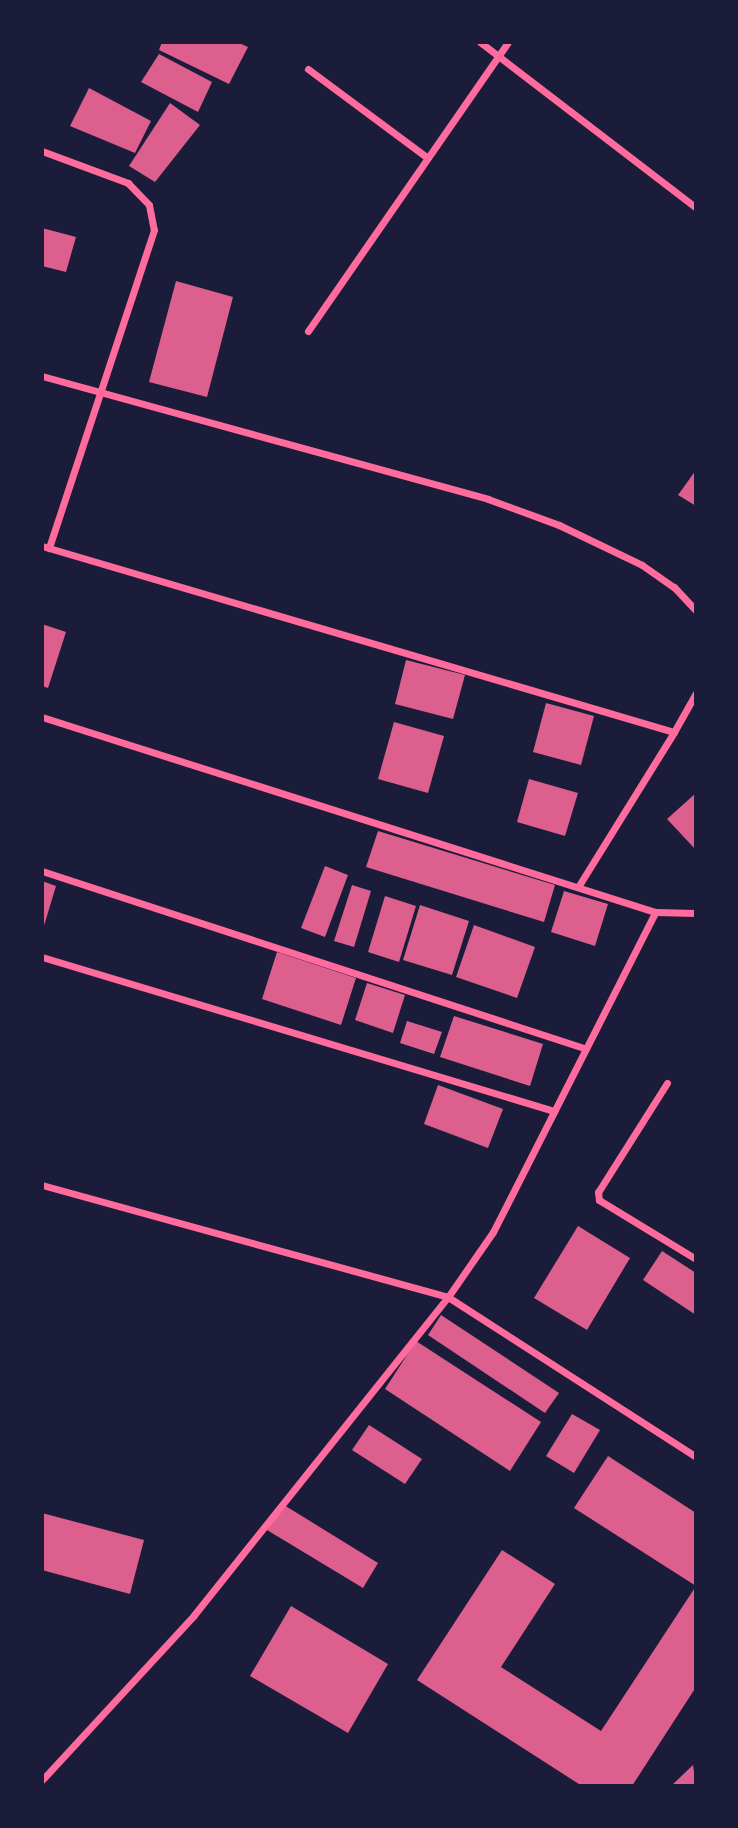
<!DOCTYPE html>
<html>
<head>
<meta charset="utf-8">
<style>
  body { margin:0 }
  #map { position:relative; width:738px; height:1828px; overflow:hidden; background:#1b1b3a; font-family:Roboto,sans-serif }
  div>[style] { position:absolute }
  .building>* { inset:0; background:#dd5f8e }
  .minor>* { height:7px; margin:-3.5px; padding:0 3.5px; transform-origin:3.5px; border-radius:3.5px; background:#ff6b9d }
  span { translate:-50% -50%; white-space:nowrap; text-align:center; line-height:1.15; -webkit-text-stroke:7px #1b1b3a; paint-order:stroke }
  .frame { position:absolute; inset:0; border:44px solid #1b1b3a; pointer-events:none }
</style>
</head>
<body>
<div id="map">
  <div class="building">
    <i style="clip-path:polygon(162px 42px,237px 42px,248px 47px,229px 84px,159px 50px)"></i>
    <i style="clip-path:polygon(159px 54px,212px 82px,198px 112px,141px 82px)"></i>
    <i style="clip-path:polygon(89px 88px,151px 121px,135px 153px,70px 126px)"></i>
    <i style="clip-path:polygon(170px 103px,200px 125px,155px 182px,129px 166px)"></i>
    <i style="clip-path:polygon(42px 228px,76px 237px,66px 272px,42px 266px)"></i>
    <i style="clip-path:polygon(176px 281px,233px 297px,207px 397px,149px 382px)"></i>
    <i style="clip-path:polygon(696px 470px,696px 506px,678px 495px)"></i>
    <i style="clip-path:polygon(42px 624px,66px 632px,48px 688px,42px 686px)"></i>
    <i style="clip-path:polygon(406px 660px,465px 675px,453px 719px,395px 704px)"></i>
    <i style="clip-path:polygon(546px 703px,594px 716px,581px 765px,533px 752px)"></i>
    <i style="clip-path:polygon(394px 722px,444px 736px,428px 793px,378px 779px)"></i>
    <i style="clip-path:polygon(529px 779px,578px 793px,565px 836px,517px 822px)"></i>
    <i style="clip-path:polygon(696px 793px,696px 850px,667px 819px)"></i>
    <i style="clip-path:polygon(378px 831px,555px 885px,544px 922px,366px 867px)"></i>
    <i style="clip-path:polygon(325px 866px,348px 875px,325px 937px,301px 928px)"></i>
    <i style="clip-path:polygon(42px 881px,56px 886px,43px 929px,42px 929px)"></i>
    <i style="clip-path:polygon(352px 885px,371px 891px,354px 947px,334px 941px)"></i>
    <i style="clip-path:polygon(564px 891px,608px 904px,595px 946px,551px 932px)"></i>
    <i style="clip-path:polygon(385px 896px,416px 906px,399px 962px,368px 952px)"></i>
    <i style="clip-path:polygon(420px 905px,469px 921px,452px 975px,403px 960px)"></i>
    <i style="clip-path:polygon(474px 925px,535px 947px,517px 998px,456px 977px)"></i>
    <i style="clip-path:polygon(277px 952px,356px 978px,341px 1025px,262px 999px)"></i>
    <i style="clip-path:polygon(367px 983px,405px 995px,393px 1033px,355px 1020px)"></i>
    <i style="clip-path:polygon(454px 1016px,543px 1044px,530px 1086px,440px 1057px)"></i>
    <i style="clip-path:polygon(407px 1021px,442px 1032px,434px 1054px,400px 1043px)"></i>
    <i style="clip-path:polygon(438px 1085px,503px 1109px,488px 1148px,424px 1124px)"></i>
    <i style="clip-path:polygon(578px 1226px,630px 1258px,587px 1330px,534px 1298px)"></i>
    <i style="clip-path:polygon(662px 1251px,696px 1273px,696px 1315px,643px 1280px)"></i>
    <i style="clip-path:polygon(441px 1315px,559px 1393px,545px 1413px,428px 1335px)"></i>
    <i style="clip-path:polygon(416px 1341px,541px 1422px,510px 1471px,385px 1389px)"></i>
    <i style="clip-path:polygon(572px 1414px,600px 1430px,574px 1473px,546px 1456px)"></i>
    <i style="clip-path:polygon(369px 1425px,422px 1459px,405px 1484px,352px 1450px)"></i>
    <i style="clip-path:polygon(608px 1456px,696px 1513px,696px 1687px,632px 1786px,582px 1786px,417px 1680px,502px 1550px,555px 1584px,501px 1667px,601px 1731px,696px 1586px,574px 1508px)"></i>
    <i style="clip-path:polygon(284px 1505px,378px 1563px,363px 1588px,267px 1530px)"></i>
    <i style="clip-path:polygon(42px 1513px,144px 1540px,130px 1594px,42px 1570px)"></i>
    <i style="clip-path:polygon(291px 1606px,388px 1664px,348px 1733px,250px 1676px)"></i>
    <i style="clip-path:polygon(693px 1765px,696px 1786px,671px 1786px)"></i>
  </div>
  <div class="minor">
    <i style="left:480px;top:42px;width:272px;rotate:37.5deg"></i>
    <i style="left:308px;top:69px;width:149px;rotate:36.6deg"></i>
    <i style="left:42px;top:151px;width:92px;rotate:20.4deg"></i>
    <i style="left:128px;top:183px;width:30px;rotate:46deg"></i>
    <i style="left:149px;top:205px;width:25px;rotate:79deg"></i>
    <i style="left:154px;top:230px;width:335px;rotate:108.3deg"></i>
    <i style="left:308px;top:331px;width:351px;rotate:-55.3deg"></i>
    <i style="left:42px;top:376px;width:463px;rotate:15.4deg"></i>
    <i style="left:488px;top:499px;width:76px;rotate:20.1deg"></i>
    <i style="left:559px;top:525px;width:92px;rotate:25.7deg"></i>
    <i style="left:642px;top:565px;width:39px;rotate:35deg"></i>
    <i style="left:674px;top:587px;width:33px;rotate:47deg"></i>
    <i style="left:42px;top:546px;width:659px;rotate:16.4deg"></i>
    <i style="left:674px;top:732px;width:45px;rotate:-60.6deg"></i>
    <i style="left:42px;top:717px;width:643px;rotate:17.65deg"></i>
    <i style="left:655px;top:912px;width:41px;rotate:1.4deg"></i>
    <i style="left:42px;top:871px;width:570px;rotate:18.09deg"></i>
    <i style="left:578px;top:887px;width:182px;rotate:-58.2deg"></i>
    <i style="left:42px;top:957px;width:535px;rotate:16.74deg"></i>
    <i style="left:667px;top:1083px;width:129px;rotate:122.3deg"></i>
    <i style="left:598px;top:1192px;width:8px;rotate:83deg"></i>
    <i style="left:599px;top:1200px;width:114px;rotate:31.3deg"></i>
    <i style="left:42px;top:1185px;width:421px;rotate:15.4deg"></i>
    <i style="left:448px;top:1297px;width:295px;rotate:32.8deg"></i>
    <i style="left:42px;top:1780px;width:224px;rotate:-47.3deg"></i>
    <i style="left:194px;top:1615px;width:407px;rotate:-51.4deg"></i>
    <i style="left:448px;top:1297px;width:79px;rotate:-55.3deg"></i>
    <i style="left:493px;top:1232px;width:359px;rotate:-63.1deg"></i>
  </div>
  <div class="frame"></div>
</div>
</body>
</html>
